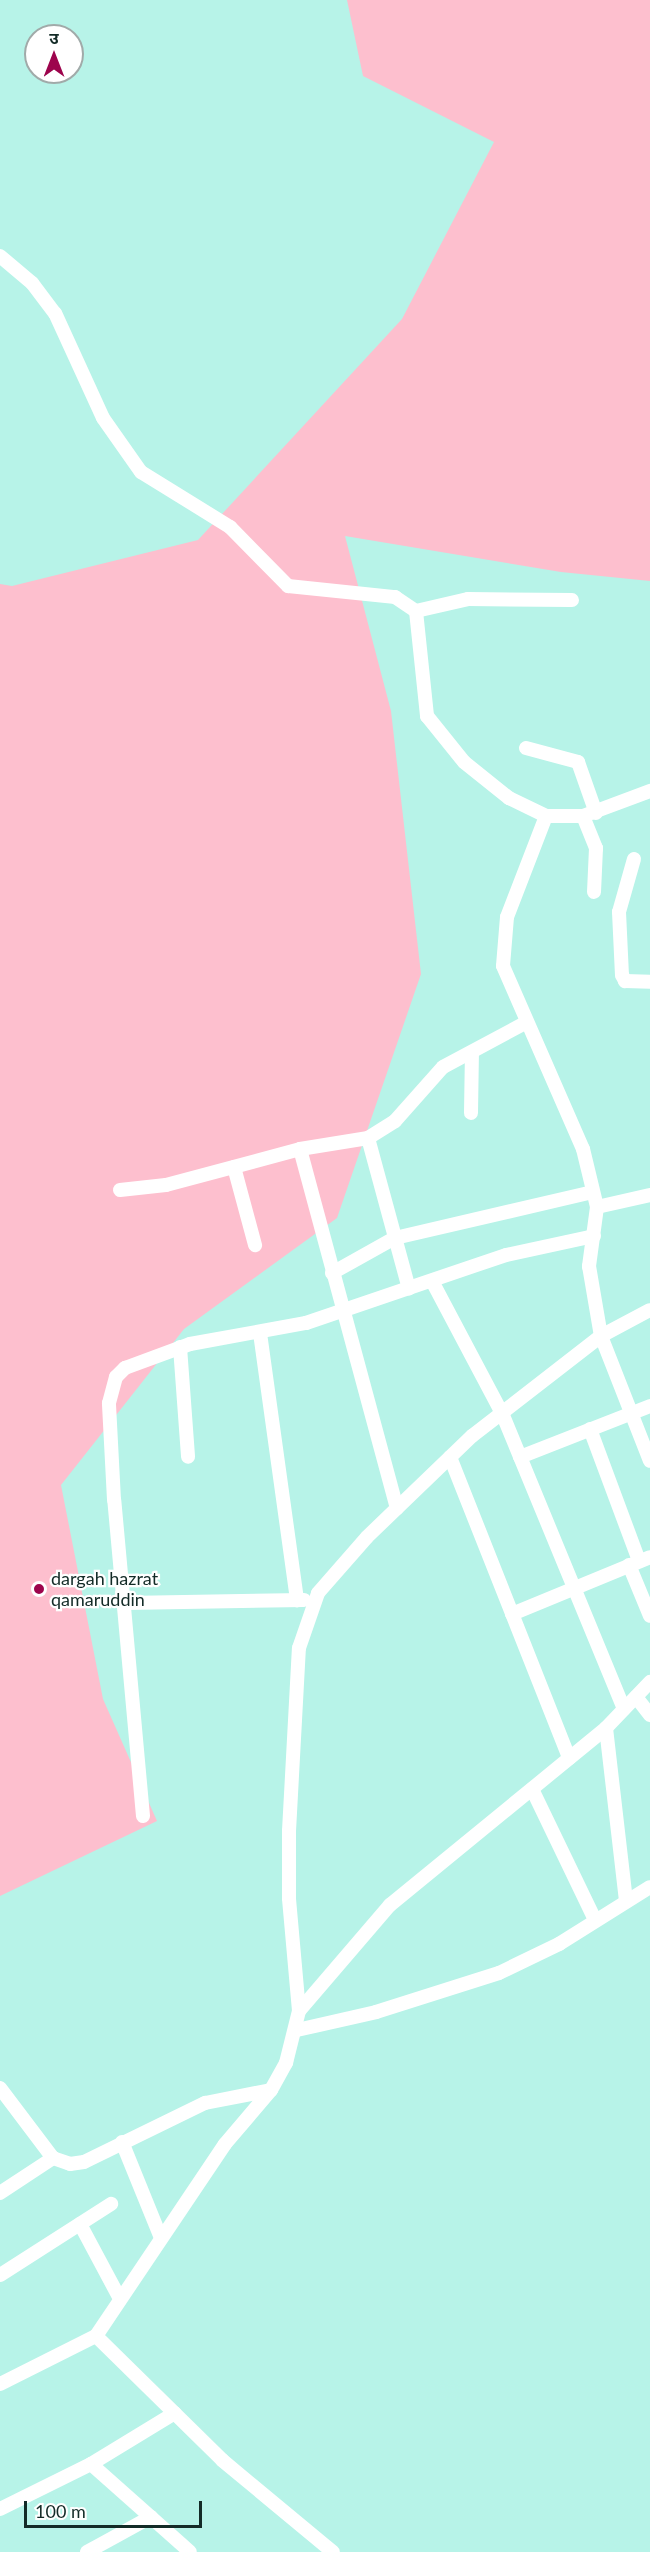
<!DOCTYPE html>
<html>
<head>
<meta charset="utf-8">
<style>
  body { margin:0 }
  #map { position:relative; width:650px; height:2552px; overflow:hidden; background:#b7f3e8; font-family:Lato,"Noto Sans Devanagari",sans-serif }
  div>[style] { position:absolute }
  .green>* { inset:0; background:#fdbfce }
  .minor>* { height:14px; margin:-7px; padding:0 7px; transform-origin:7px; border-radius:7px; background:#fff }
  .dots>* { width:16px; height:16px; translate:-50% -50%; box-sizing:border-box; border:3px solid #fff; border-radius:50% }
  span { translate:-50% -50%; white-space:nowrap; text-align:center; line-height:1.15; -webkit-text-stroke:4.5px #fff; paint-order:stroke }
  .poi-label { font-size:18px; color:#132b27 }
  .left { translate:0 -50%; text-align:left }
  .north { position:absolute; left:24px; top:24px; width:60px; height:60px; box-sizing:border-box; background:#fff; border:2px solid #a1aaa9; border-radius:50%; rotate:0deg; font-size:16px; font-weight:700; line-height:24px; text-align:center; color:#132b27 }
  .north::after { content:''; display:block; margin:auto; width:21px; height:27px; background:#9d044d; clip-path:polygon(50% 0,100% 100%,50% 72%,0 100%) }
  .scale { position:absolute; left:24px; top:2501px; width:178px; height:27px; box-sizing:border-box; border:3px solid #132b27; border-top:0; padding-left:8px; font-size:18px; line-height:21px; white-space:nowrap; color:#132b27; -webkit-text-stroke:4px #fff; paint-order:stroke }
</style>
</head>
<body>
<div id="map">
  <div class="green">
    <i style="clip-path:polygon(347px 0,650px 0,650px 581px,561px 572px,345px 536px,391px 711px,421px 974px,337px 1218px,184px 1329px,61px 1485px,103px 1699px,157px 1821px,0 1896px,0 584px,12px 586px,198px 540px,402px 319px,494px 142px,363px 76px)"></i>
  </div>
  <div class="minor">
    <i style="left:0;top:256px;width:42px;rotate:40.2deg"></i>
    <i style="left:32px;top:283px;width:38px;rotate:53deg"></i>
    <i style="left:55px;top:313px;width:115px;rotate:65.4deg"></i>
    <i style="left:103px;top:418px;width:66px;rotate:54.9deg"></i>
    <i style="left:141px;top:472px;width:105px;rotate:31.7deg"></i>
    <i style="left:230px;top:527px;width:83px;rotate:45.5deg"></i>
    <i style="left:288px;top:586px;width:108px;rotate:5.9deg"></i>
    <i style="left:395px;top:597px;width:25px;rotate:34deg"></i>
    <i style="left:416px;top:611px;width:106px;rotate:84deg"></i>
    <i style="left:427px;top:716px;width:59px;rotate:51.2deg"></i>
    <i style="left:464px;top:762px;width:58px;rotate:38.7deg"></i>
    <i style="left:509px;top:798px;width:41px;rotate:25.9deg"></i>
    <i style="left:546px;top:816px;width:37px"></i>
    <i style="left:583px;top:816px;width:72px;rotate:-20.5deg"></i>
    <i style="left:416px;top:611px;width:53px;rotate:-13deg"></i>
    <i style="left:468px;top:599px;width:104px;rotate:0.6deg"></i>
    <i style="left:526px;top:748px;width:54px;rotate:15.1deg"></i>
    <i style="left:578px;top:762px;width:54px;rotate:70.6deg"></i>
    <i style="left:546px;top:816px;width:108px;rotate:111.1deg"></i>
    <i style="left:507px;top:917px;width:49px;rotate:94.7deg"></i>
    <i style="left:503px;top:966px;width:200px;rotate:66.4deg"></i>
    <i style="left:583px;top:1149px;width:60px;rotate:76.4deg"></i>
    <i style="left:597px;top:1207px;width:60px;rotate:97.7deg"></i>
    <i style="left:589px;top:1266px;width:71px;rotate:80.3deg"></i>
    <i style="left:601px;top:1336px;width:134px;rotate:68.6deg"></i>
    <i style="left:583px;top:816px;width:35px;rotate:68deg"></i>
    <i style="left:596px;top:848px;width:44px;rotate:92.6deg"></i>
    <i style="left:634px;top:859px;width:55px;rotate:105.8deg"></i>
    <i style="left:619px;top:912px;width:63px;rotate:87.3deg"></i>
    <i style="left:622px;top:975px;width:7px;rotate:63deg"></i>
    <i style="left:625px;top:981px;width:25px;rotate:2deg"></i>
    <i style="left:471px;top:1113px;width:61px;rotate:-89.1deg"></i>
    <i style="left:368px;top:1138px;width:156px;rotate:74.8deg"></i>
    <i style="left:300px;top:1149px;width:372px;rotate:74.9deg"></i>
    <i style="left:234px;top:1167px;width:81px;rotate:74.9deg"></i>
    <i style="left:120px;top:1190px;width:46px;rotate:-6.2deg"></i>
    <i style="left:166px;top:1185px;width:139px;rotate:-15deg"></i>
    <i style="left:300px;top:1149px;width:69px;rotate:-9.2deg"></i>
    <i style="left:368px;top:1138px;width:32px;rotate:-32deg"></i>
    <i style="left:395px;top:1121px;width:72px;rotate:-48.4deg"></i>
    <i style="left:443px;top:1067px;width:95px;rotate:-28.2deg"></i>
    <i style="left:597px;top:1207px;width:54px;rotate:-12.8deg"></i>
    <i style="left:332px;top:1273px;width:72px;rotate:-29.1deg"></i>
    <i style="left:395px;top:1238px;width:203px;rotate:-13.1deg"></i>
    <i style="left:432px;top:1281px;width:149px;rotate:62.1deg"></i>
    <i style="left:502px;top:1413px;width:320px;rotate:67.6deg"></i>
    <i style="left:260px;top:1333px;width:270px;rotate:82.1deg"></i>
    <i style="left:180px;top:1347px;width:110px;rotate:85.8deg"></i>
    <i style="left:590px;top:1429px;width:141px;rotate:69.6deg"></i>
    <i style="left:450px;top:1457px;width:324px;rotate:68.4deg"></i>
    <i style="left:520px;top:1457px;width:140px;rotate:-21.4deg"></i>
    <i style="left:629px;top:1565px;width:55px;rotate:67.6deg"></i>
    <i style="left:126px;top:1603px;width:178px;rotate:-1deg"></i>
    <i style="left:512px;top:1614px;width:149px;rotate:-22.4deg"></i>
    <i style="left:636px;top:1697px;width:23px;rotate:52deg"></i>
    <i style="left:606px;top:1728px;width:173px;rotate:83.4deg"></i>
    <i style="left:532px;top:1789px;width:145px;rotate:64.3deg"></i>
    <i style="left:143px;top:1816px;width:317px;rotate:-95.2deg"></i>
    <i style="left:114px;top:1500px;width:97px;rotate:-93deg"></i>
    <i style="left:109px;top:1403px;width:27px;rotate:-75deg"></i>
    <i style="left:116px;top:1377px;width:13px;rotate:-45deg"></i>
    <i style="left:125px;top:1368px;width:69px;rotate:-20.3deg"></i>
    <i style="left:190px;top:1344px;width:118px;rotate:-10.3deg"></i>
    <i style="left:306px;top:1323px;width:211px;rotate:-18.8deg"></i>
    <i style="left:506px;top:1255px;width:90px;rotate:-12.2deg"></i>
    <i style="left:299px;top:2011px;width:140px;rotate:-49.4deg"></i>
    <i style="left:390px;top:1905px;width:279px;rotate:-39.3deg"></i>
    <i style="left:606px;top:1728px;width:64px;rotate:-46.3deg"></i>
    <i style="left:297px;top:2030px;width:81px;rotate:-12.8deg"></i>
    <i style="left:376px;top:2012px;width:129px;rotate:-17.6deg"></i>
    <i style="left:499px;top:1973px;width:67px;rotate:-25.8deg"></i>
    <i style="left:559px;top:1944px;width:107px;rotate:-32.1deg"></i>
    <i style="left:0;top:2088px;width:88px;rotate:52.9deg"></i>
    <i style="left:53px;top:2158px;width:18px;rotate:19deg"></i>
    <i style="left:70px;top:2164px;width:14px;rotate:-8deg"></i>
    <i style="left:84px;top:2162px;width:135px;rotate:-26deg"></i>
    <i style="left:205px;top:2103px;width:67px;rotate:-11.1deg"></i>
    <i style="left:122px;top:2142px;width:104px;rotate:67.9deg"></i>
    <i style="left:0;top:2193px;width:64px;rotate:-33.4deg"></i>
    <i style="left:80px;top:2224px;width:85px;rotate:61.9deg"></i>
    <i style="left:0;top:2275px;width:132px;rotate:-32.6deg"></i>
    <i style="left:96px;top:2336px;width:177px;rotate:44.5deg"></i>
    <i style="left:222px;top:2460px;width:144px;rotate:39.7deg"></i>
    <i style="left:0;top:2384px;width:107px;rotate:-26.6deg"></i>
    <i style="left:96px;top:2336px;width:231px;rotate:-56.1deg"></i>
    <i style="left:225px;top:2144px;width:71px;rotate:-49.6deg"></i>
    <i style="left:271px;top:2090px;width:31px;rotate:-61deg"></i>
    <i style="left:286px;top:2063px;width:54px;rotate:-76deg"></i>
    <i style="left:299px;top:2011px;width:113px;rotate:-95.1deg"></i>
    <i style="left:289px;top:1898px;width:67px;rotate:-90deg"></i>
    <i style="left:289px;top:1831px;width:183px;rotate:-86.9deg"></i>
    <i style="left:299px;top:1648px;width:58px;rotate:-70.9deg"></i>
    <i style="left:318px;top:1593px;width:74px;rotate:-48.8deg"></i>
    <i style="left:367px;top:1537px;width:146px;rotate:-43.9deg"></i>
    <i style="left:472px;top:1436px;width:163px;rotate:-37.8deg"></i>
    <i style="left:601px;top:1336px;width:55px;rotate:-28deg"></i>
    <i style="left:91px;top:2464px;width:132px;rotate:41.6deg"></i>
    <i style="left:0;top:2509px;width:102px;rotate:-26.3deg"></i>
    <i style="left:91px;top:2464px;width:98px;rotate:-31.3deg"></i>
    <i style="left:87px;top:2552px;width:73px;rotate:-28.7deg"></i>
  </div>
  <div class="dots">
    <i style="left:39px;top:1589px;background:#9d044d"></i>
  </div>
  <div class="poi-label">
    <span class="left" style="left:51px;top:1589px">dargah hazrat<br>qamaruddin</span>
  </div>
  <div class="north">उ</div>
  <div class="scale">100 m</div>
</div>
</body>
</html>
